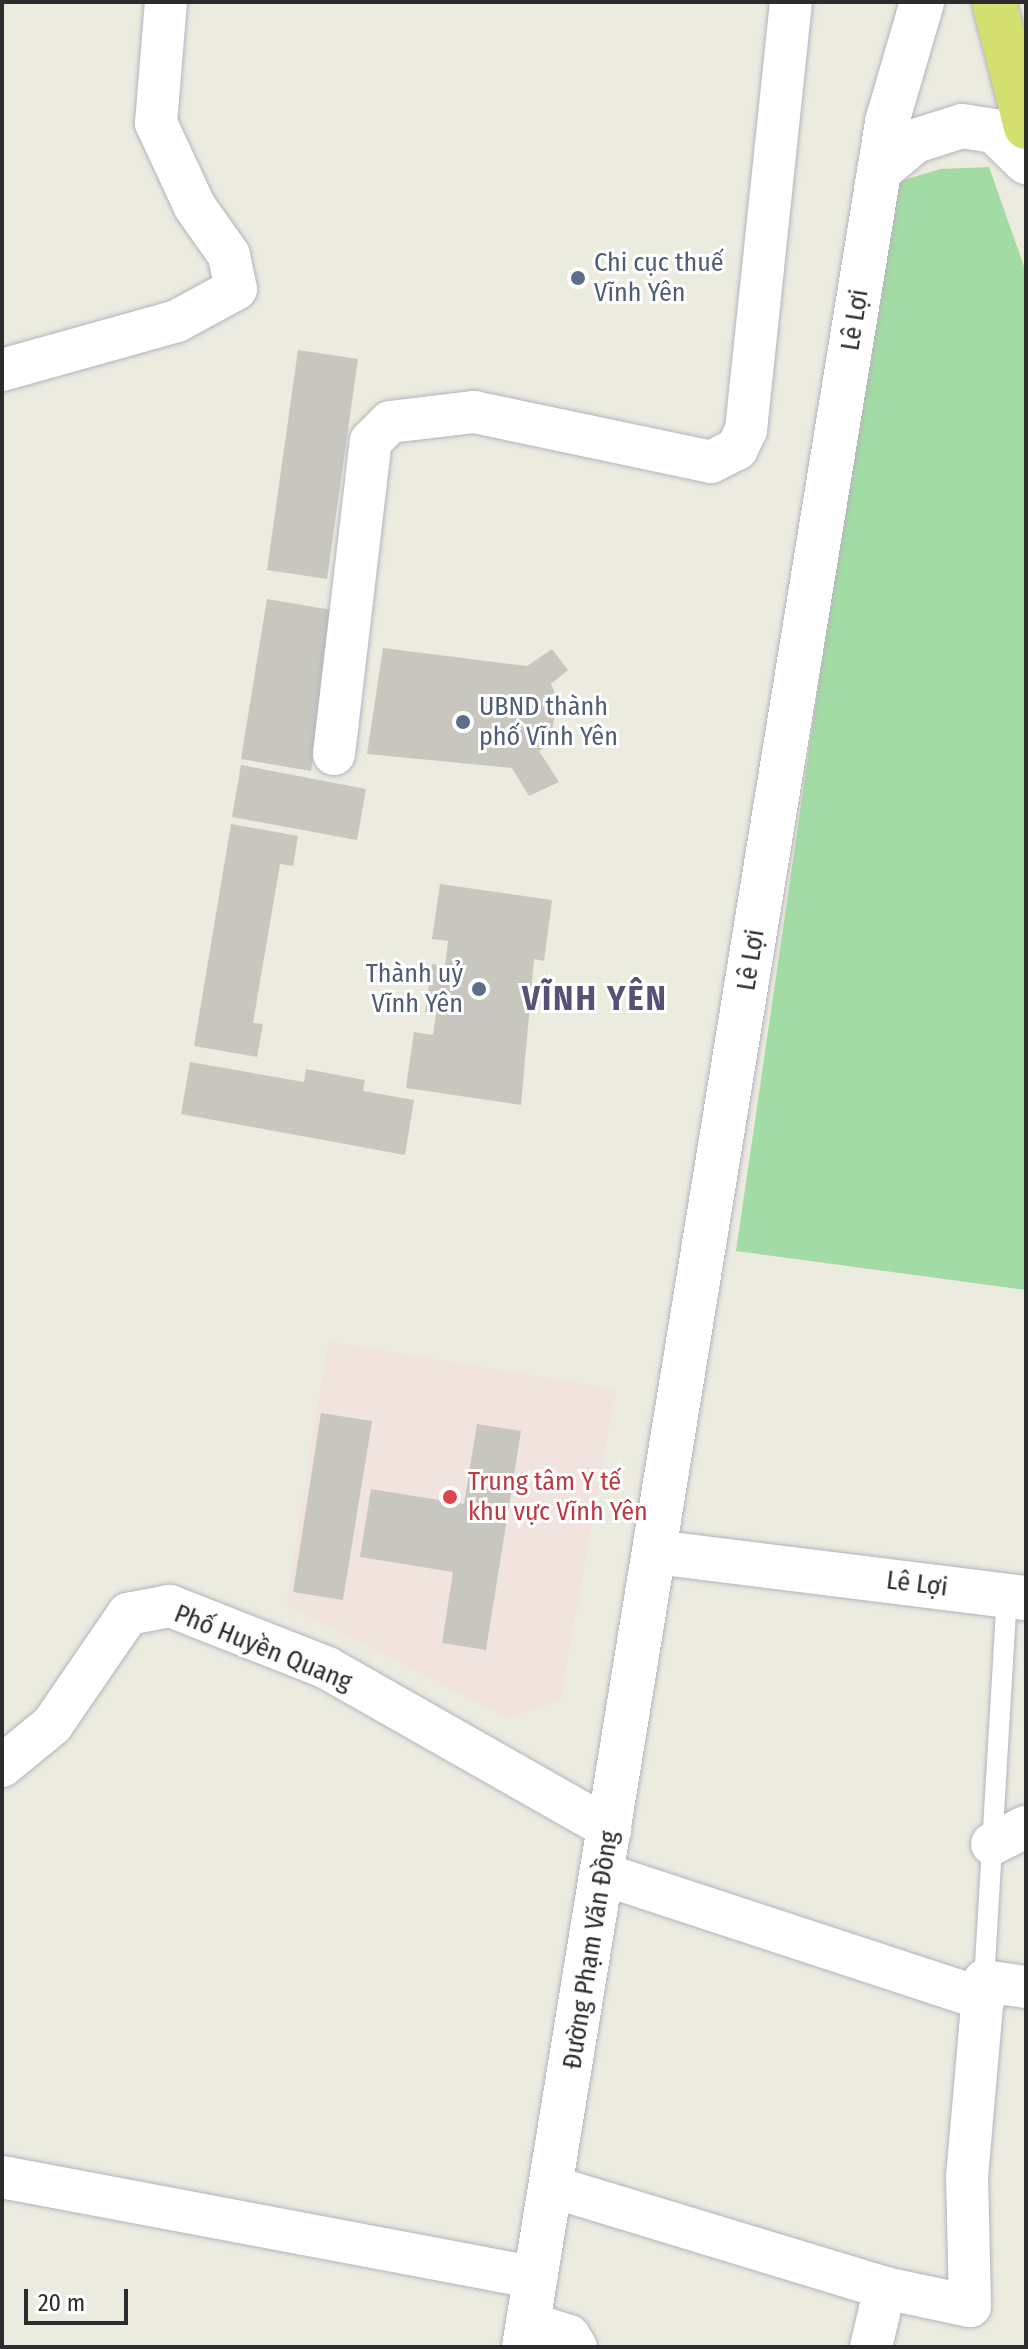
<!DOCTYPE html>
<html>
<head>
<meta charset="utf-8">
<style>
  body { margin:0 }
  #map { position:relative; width:1028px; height:2349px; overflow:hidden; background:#ecebe0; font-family:"Fira Sans Condensed",sans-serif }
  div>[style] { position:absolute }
  .medical>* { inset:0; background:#f1e4de }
  .green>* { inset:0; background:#a3dba4 }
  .building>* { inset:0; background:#c7c7bf }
  .roads { filter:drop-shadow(0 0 2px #b5b3be) drop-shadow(0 0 2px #b5b3be) }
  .service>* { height:20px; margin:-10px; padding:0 10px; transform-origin:10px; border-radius:10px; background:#fff }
  .minor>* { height:42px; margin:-21px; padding:0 21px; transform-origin:21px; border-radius:21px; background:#fff }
  .tertiary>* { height:44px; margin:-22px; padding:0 22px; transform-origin:22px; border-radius:22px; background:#fff }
  .primary>* { height:44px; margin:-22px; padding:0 22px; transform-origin:22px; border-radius:22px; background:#d3e070 }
  .dots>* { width:22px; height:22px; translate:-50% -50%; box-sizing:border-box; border:4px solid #fff; border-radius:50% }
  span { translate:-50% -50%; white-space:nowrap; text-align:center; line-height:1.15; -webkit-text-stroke:6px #fff; paint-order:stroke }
  .service-label { font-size:26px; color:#4e5e75 }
  .left { translate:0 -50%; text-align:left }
  .right { translate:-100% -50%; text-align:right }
  .street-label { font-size:26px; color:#2c2c2c }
  .health-label { font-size:26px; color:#be3a42 }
  .district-label { font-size:34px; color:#585177; font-weight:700; letter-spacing:2px }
  .frame { position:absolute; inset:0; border:4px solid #2c2c2c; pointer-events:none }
  .scale { position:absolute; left:24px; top:2289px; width:104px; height:36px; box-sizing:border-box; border:4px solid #2c2c2c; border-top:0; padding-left:10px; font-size:24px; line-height:28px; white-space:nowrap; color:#2c2c2c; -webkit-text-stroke:6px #fff; paint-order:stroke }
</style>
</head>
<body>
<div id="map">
  <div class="medical">
    <i style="clip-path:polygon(328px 1341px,616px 1389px,560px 1701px,508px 1718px,286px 1605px)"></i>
  </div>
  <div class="green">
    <i style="clip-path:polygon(989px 167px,1026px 272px,1026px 1290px,736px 1251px,883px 242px,898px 182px,940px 169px)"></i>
  </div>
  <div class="building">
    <i style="clip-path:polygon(298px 350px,358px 359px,327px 579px,267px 570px)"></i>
    <i style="clip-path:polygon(267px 599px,338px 611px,311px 771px,241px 759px)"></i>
    <i style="clip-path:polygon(383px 648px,527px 666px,552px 649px,568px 670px,551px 684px,558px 700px,549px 745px,539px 751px,559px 782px,529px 796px,512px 768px,367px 754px)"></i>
    <i style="clip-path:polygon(241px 765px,366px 789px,357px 840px,232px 817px)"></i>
    <i style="clip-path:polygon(231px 824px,298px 836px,293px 866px,280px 864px,253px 1023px,263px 1024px,257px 1057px,194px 1046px)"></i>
    <i style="clip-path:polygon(440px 884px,552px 900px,544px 961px,534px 959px,521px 1105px,406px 1088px,414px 1032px,433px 1035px,436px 1013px,425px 1012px,432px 964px,445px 966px,448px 941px,432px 939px)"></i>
    <i style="clip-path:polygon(190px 1062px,304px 1082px,306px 1069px,365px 1080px,363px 1091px,414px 1100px,405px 1155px,181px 1114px)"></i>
    <i style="clip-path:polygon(321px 1413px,372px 1421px,343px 1600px,293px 1592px)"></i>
    <i style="clip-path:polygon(477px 1424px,521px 1431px,486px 1650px,442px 1643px,453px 1572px,360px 1557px,371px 1489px,464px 1504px)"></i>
  </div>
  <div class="roads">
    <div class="service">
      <i style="left:984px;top:1981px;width:386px;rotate:-86.6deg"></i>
    </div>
    <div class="minor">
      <i style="left:2px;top:370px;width:182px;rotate:-15.6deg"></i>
      <i style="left:177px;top:321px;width:67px;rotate:-28.5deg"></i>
      <i style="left:236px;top:289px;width:35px;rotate:-102deg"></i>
      <i style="left:229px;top:255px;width:59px;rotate:-125.3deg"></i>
      <i style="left:195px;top:207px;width:93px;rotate:-114.9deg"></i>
      <i style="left:156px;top:123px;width:121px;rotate:-85.3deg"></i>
      <i style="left:334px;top:754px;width:315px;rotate:-83.3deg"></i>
      <i style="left:371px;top:441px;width:27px;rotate:-45deg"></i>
      <i style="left:390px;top:422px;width:85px;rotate:-6.8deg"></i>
      <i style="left:474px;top:412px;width:242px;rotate:11.9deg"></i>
      <i style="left:711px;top:462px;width:29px;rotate:-27deg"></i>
      <i style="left:737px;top:449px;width:21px;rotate:-65deg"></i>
      <i style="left:746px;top:430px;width:430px;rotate:-84deg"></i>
      <i style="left:2px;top:1766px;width:65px;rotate:-39.4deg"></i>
      <i style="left:52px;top:1725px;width:135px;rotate:-55.6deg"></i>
      <i style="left:128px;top:1614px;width:43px;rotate:-10.8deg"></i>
      <i style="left:170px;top:1606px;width:169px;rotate:21.5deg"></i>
      <i style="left:327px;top:1668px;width:326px;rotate:29.6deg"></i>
      <i style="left:992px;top:1844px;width:38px;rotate:-27deg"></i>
      <i style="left:603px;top:1874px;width:401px;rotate:18.2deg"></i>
      <i style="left:2px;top:2177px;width:544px;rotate:10.69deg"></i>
      <i style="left:553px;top:2187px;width:347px;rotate:16.9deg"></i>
      <i style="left:885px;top:2288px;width:87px;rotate:12deg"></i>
      <i style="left:970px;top:2306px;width:129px;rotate:-91.3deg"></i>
      <i style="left:967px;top:2177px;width:197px;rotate:-85deg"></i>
      <i style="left:984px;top:1981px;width:42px;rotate:8.1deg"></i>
      <i style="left:528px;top:2323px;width:43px;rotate:17.6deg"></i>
      <i style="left:569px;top:2336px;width:13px;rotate:58deg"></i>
      <i style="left:871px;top:2347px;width:61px;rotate:-76.7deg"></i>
    </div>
    <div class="tertiary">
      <i style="left:879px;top:171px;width:47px;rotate:-39.8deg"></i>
      <i style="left:915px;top:141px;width:49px;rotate:-17.7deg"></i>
      <i style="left:962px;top:126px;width:32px;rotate:9deg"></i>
      <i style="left:994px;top:131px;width:45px;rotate:44.1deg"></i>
      <i style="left:655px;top:1552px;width:374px;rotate:7.1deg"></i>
      <i style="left:524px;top:2347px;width:2254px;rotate:-80.73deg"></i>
      <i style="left:887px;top:122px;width:125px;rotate:-73.7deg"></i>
    </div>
    <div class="primary">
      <i style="left:994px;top:2px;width:129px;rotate:75.6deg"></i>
    </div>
  </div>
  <div class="dots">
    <i style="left:578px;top:278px;background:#5c6f8a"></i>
    <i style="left:463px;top:722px;background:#5c6f8a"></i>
    <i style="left:479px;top:989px;background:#5c6f8a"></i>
    <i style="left:450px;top:1497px;background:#e0444e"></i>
  </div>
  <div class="service-label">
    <span class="left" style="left:594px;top:278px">Chi cục thuế<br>Vĩnh Yên</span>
    <span class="left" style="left:479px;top:722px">UBND thành<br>phố Vĩnh Yên</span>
    <span class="right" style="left:463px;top:989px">Thành uỷ<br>Vĩnh Yên</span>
  </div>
  <div class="street-label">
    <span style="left:855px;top:320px;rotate:-81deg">Lê Lợi</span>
    <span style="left:751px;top:960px;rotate:-81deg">Lê Lợi</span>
    <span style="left:917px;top:1584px;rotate:7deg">Lê Lợi</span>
    <span style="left:263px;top:1648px;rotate:22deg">Phố Huyền Quang</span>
    <span style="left:591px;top:1950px;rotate:-81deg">Đường Phạm Văn Đồng</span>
  </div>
  <div class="health-label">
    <span class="left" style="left:468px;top:1497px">Trung tâm Y tế<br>khu vực Vĩnh Yên</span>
  </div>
  <div class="district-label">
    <span style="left:595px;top:999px">VĨNH YÊN</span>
  </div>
  <div class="frame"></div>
  <div class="scale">20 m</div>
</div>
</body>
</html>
